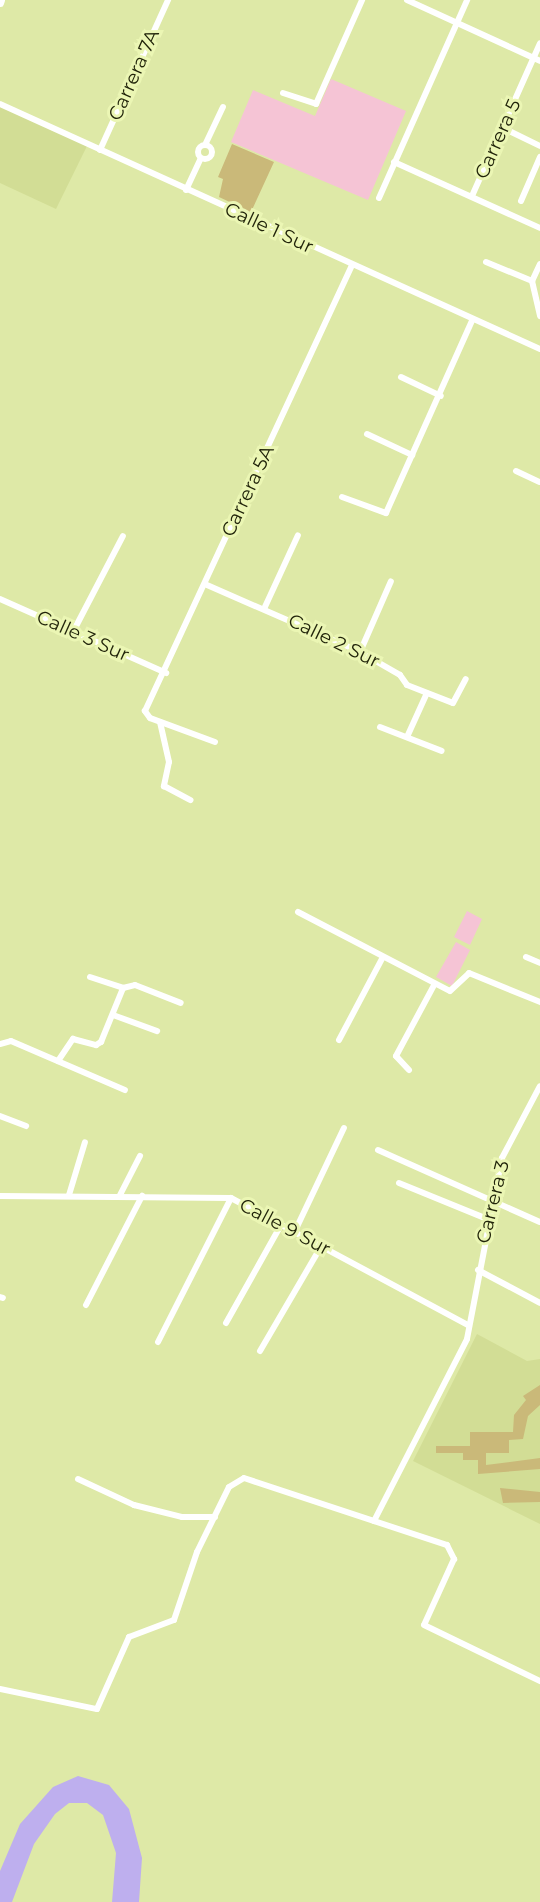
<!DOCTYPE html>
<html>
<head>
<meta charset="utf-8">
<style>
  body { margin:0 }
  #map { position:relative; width:540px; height:1902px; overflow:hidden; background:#dee9a7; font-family:Montserrat,sans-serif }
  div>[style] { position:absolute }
  .built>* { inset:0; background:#d2dd95 }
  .green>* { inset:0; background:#f5c4d5 }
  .water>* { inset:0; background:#beafee }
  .building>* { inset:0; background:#cab979 }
  .minor>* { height:6px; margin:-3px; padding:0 3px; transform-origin:3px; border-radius:3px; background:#fff }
  .minor>.ring { margin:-3px; padding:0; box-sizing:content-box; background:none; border:6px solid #fff; border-radius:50% }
  .tertiary>* { height:7px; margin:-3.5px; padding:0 3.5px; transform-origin:3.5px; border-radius:3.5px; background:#fff }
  span { translate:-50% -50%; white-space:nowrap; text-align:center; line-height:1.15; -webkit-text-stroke:6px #ebf6b4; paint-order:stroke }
  .street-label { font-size:19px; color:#21240a }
</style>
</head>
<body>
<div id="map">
  <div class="built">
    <i style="clip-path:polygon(0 104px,88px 144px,56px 209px,0 183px)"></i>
    <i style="clip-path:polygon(477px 1334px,527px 1361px,540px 1359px,540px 1524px,413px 1461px)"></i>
  </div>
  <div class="green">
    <i style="clip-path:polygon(331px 79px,406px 111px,368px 200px,231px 142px,253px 90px,315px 116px)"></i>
    <i style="clip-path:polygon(467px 911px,482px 919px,470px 945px,454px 937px)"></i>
    <i style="clip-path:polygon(456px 942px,470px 950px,452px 986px,436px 977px)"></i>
  </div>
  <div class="water">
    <i style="clip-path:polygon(78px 1776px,109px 1785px,129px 1809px,142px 1858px,139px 1902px,112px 1902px,116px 1853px,103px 1815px,87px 1803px,69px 1803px,55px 1814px,34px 1844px,12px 1902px,0 1902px,0 1871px,20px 1824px,53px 1787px)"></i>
  </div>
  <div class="building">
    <i style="clip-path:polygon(232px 144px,274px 162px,251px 212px,219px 197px,223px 179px,218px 177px)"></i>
    <i style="clip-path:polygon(540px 1385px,540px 1405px,528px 1416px,523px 1439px,509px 1440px,509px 1453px,486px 1453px,486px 1465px,540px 1458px,540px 1469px,478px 1474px,478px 1460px,463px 1460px,463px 1453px,436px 1453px,436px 1446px,470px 1446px,470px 1432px,513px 1432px,514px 1415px,526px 1400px,523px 1396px)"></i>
    <i style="clip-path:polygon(500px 1488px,540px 1492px,540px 1502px,503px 1503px)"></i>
  </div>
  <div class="minor">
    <i style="left:407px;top:0;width:146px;rotate:24.6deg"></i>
    <i style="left:283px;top:93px;width:35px;rotate:18deg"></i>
    <i style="left:316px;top:104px;width:114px;rotate:-66.1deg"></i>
    <i style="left:0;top:104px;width:593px;rotate:24.4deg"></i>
    <i style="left:503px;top:128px;width:41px;rotate:25.9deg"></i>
    <i class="ring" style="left:198px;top:145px;width:8px;height:8px"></i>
    <i style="left:205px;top:145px;width:42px;rotate:-64.7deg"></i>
    <i style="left:100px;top:150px;width:165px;rotate:-65.6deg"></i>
    <i style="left:394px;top:162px;width:160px;rotate:24.3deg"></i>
    <i style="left:186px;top:190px;width:35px;rotate:-65deg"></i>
    <i style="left:472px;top:196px;width:167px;rotate:-66deg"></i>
    <i style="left:379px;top:198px;width:217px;rotate:-66deg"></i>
    <i style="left:521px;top:201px;width:48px;rotate:-66.6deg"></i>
    <i style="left:486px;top:262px;width:50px;rotate:22.4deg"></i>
    <i style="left:540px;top:264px;width:19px;rotate:115deg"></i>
    <i style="left:532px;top:281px;width:36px;rotate:77deg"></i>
    <i style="left:401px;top:377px;width:44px;rotate:25.4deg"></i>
    <i style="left:367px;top:434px;width:50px;rotate:25deg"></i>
    <i style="left:516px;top:471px;width:26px;rotate:25deg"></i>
    <i style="left:342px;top:497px;width:47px;rotate:20deg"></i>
    <i style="left:386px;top:513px;width:210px;rotate:-65.9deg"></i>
    <i style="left:207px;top:585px;width:167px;rotate:23.6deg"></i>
    <i style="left:360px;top:652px;width:46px;rotate:29.9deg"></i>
    <i style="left:400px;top:675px;width:12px;rotate:55deg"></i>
    <i style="left:407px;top:685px;width:49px;rotate:21.4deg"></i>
    <i style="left:453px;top:703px;width:27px;rotate:-62deg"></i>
    <i style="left:0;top:599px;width:182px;rotate:24deg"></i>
    <i style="left:264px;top:609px;width:81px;rotate:-65.3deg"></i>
    <i style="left:73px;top:632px;width:108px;rotate:-62.5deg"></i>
    <i style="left:360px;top:652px;width:77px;rotate:-66.4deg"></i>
    <i style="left:160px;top:722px;width:41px;rotate:77.3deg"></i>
    <i style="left:169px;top:762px;width:25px;rotate:102deg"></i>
    <i style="left:164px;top:786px;width:30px;rotate:28deg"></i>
    <i style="left:380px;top:727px;width:66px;rotate:21.2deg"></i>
    <i style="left:407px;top:737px;width:48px;rotate:-65.6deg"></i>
    <i style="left:215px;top:742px;width:69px;rotate:-159.7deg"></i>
    <i style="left:150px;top:718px;width:9px;rotate:-126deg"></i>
    <i style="left:145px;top:711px;width:491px;rotate:-65.1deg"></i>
    <i style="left:298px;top:912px;width:171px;rotate:27.5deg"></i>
    <i style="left:450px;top:991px;width:26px;rotate:-43deg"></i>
    <i style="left:469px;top:973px;width:77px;rotate:22.2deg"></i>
    <i style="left:526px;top:957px;width:15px;rotate:23deg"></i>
    <i style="left:90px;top:977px;width:35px;rotate:18deg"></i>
    <i style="left:123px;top:988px;width:12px;rotate:-14deg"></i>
    <i style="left:135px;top:985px;width:49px;rotate:21.4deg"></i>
    <i style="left:113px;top:1015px;width:47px;rotate:20deg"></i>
    <i style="left:339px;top:1040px;width:94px;rotate:-62.1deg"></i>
    <i style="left:0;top:1044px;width:11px;rotate:-15deg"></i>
    <i style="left:11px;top:1041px;width:124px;rotate:23.3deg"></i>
    <i style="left:58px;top:1061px;width:27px;rotate:-56deg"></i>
    <i style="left:73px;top:1039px;width:24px;rotate:15deg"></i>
    <i style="left:96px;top:1045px;width:6px;rotate:-31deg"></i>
    <i style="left:101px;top:1042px;width:58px;rotate:-67.8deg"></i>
    <i style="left:409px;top:1070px;width:19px;rotate:-133deg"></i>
    <i style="left:396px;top:1056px;width:81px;rotate:-61.8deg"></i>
    <i style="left:0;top:1116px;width:28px;rotate:21deg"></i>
    <i style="left:378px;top:1150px;width:177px;rotate:24deg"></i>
    <i style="left:399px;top:1183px;width:95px;rotate:22.2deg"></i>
    <i style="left:69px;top:1195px;width:55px;rotate:-73.2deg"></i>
    <i style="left:120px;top:1195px;width:44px;rotate:-62.9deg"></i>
    <i style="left:0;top:1196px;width:231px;rotate:0.5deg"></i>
    <i style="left:231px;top:1198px;width:269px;rotate:28.2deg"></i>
    <i style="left:295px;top:1231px;width:114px;rotate:-64.6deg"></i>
    <i style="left:478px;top:1270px;width:70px;rotate:28deg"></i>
    <i style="left:0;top:1297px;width:3px;rotate:18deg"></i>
    <i style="left:86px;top:1305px;width:123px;rotate:-62.8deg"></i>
    <i style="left:226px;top:1323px;width:112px;rotate:-60.7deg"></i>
    <i style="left:158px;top:1342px;width:161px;rotate:-63.1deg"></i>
    <i style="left:260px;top:1351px;width:123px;rotate:-59.7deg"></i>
    <i style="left:78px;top:1479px;width:62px;rotate:24.9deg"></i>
    <i style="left:134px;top:1505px;width:49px;rotate:14deg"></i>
    <i style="left:182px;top:1517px;width:33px"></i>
    <i style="left:374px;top:1521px;width:204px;rotate:-62.9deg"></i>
    <i style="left:467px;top:1339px;width:184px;rotate:-79.1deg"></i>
    <i style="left:502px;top:1158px;width:81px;rotate:-62.2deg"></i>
    <i style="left:0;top:1689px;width:99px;rotate:11.7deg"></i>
    <i style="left:97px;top:1709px;width:79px;rotate:-66deg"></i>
    <i style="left:129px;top:1637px;width:48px;rotate:-20.7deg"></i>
    <i style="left:174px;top:1620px;width:72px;rotate:-71.3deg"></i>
    <i style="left:197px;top:1552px;width:72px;rotate:-63.8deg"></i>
    <i style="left:229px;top:1487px;width:17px;rotate:-31deg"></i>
    <i style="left:244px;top:1478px;width:214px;rotate:18.3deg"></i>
    <i style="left:447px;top:1545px;width:16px;rotate:63deg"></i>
    <i style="left:454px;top:1559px;width:72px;rotate:114.4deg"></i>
    <i style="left:424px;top:1625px;width:129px;rotate:25.8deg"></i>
  </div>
  <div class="tertiary">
    <i style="left:0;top:3px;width:3px;rotate:-72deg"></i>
  </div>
  <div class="street-label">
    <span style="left:134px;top:75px;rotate:-66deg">Carrera 7A</span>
    <span style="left:498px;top:139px;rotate:-66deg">Carrera 5</span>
    <span style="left:269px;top:228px;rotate:25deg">Calle 1 Sur</span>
    <span style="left:248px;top:491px;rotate:-65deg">Carrera 5A</span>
    <span style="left:83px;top:636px;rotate:24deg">Calle 3 Sur</span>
    <span style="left:334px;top:641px;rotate:26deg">Calle 2 Sur</span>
    <span style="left:493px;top:1202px;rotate:-76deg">Carrera 3</span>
    <span style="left:285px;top:1227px;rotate:28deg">Calle 9 Sur</span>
  </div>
</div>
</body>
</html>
